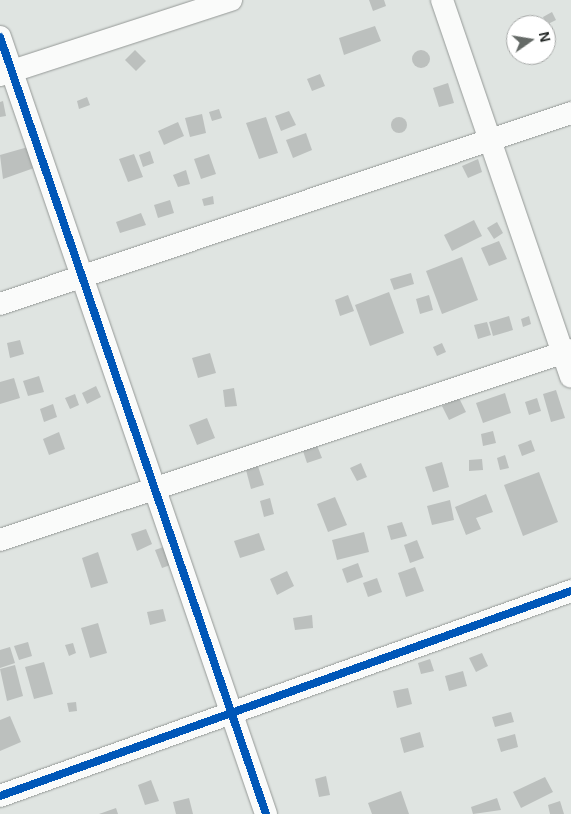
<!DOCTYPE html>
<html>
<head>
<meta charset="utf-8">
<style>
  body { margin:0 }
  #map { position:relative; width:571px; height:814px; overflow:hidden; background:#dfe4e1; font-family:Helvetica,sans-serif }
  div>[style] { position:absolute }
  .building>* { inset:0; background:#bcc0be }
  .round { border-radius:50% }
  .roads { filter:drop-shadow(0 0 1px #959997) drop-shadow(0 0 1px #959997) }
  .minor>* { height:22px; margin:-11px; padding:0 11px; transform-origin:11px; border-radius:11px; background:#fafbfa }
  .cycleway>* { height:8px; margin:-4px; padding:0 4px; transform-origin:4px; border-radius:4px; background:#0057b8 }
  span { translate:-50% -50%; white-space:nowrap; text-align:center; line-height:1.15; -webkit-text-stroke:4px #fff; paint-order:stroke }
  .north { position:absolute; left:506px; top:15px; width:50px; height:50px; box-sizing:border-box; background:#fff; border:1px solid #a7a9a8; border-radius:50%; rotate:77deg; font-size:14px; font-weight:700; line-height:20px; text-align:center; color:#242826 }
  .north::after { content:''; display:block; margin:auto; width:18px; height:22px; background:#656a67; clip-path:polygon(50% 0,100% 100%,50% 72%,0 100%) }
</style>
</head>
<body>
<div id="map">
  <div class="building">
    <i style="clip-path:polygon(369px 0,384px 0,386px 6px,373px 11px)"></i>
    <i style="clip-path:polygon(552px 12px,556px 20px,546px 25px,543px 17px)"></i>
    <i style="clip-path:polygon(375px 26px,381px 41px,344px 55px,339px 38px)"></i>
    <i style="clip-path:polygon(135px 50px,146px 61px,136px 71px,125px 60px)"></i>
    <i class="round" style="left:412px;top:50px;width:18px;height:18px"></i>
    <i style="clip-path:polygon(320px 74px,325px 86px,312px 91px,307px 79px)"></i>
    <i style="clip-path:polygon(448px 83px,454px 103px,439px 107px,433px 88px)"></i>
    <i style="clip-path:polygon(87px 97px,90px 105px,79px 109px,77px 101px)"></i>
    <i style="clip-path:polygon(3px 101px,6px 116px,0 117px,0 102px)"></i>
    <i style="clip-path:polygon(219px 109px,222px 118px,212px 121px,209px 112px)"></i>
    <i style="clip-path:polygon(289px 111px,296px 125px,281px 131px,275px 116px)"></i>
    <i style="clip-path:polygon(202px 114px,206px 133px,190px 137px,185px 118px)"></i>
    <i class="round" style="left:391px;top:117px;width:16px;height:16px"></i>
    <i style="clip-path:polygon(266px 117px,278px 153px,259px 159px,246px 123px)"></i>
    <i style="clip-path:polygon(178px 122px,184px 136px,164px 145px,158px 131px)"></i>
    <i style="clip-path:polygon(306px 133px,312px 150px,293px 158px,286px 140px)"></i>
    <i style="clip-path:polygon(28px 147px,34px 168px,3px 179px,0 155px)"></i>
    <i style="clip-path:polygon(150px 151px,154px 163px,143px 167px,139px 155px)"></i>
    <i style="clip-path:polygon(134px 154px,143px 177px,128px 182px,119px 159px)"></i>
    <i style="clip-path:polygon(209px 154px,216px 174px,201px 179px,194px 159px)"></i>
    <i style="clip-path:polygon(478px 159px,482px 172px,468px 178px,462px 166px)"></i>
    <i style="clip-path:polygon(186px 170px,190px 184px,178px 187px,173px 175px)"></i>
    <i style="clip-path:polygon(213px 196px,214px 204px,204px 206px,202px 199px)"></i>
    <i style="clip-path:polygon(170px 200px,174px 213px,158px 218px,154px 205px)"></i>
    <i style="clip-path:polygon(141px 213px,146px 225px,120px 233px,116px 222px)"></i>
    <i style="clip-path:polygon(474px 220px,482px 236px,452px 251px,444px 235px)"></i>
    <i style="clip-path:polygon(497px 222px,503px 233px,494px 239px,487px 228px)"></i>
    <i style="clip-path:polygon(499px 241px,507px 259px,489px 266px,481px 248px)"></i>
    <i style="clip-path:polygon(462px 257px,478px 300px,442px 314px,426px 271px)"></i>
    <i style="clip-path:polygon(411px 273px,414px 284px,394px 290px,390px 279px)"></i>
    <i style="clip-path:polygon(389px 292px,404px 333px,370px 346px,355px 305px)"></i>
    <i style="clip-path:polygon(348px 295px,354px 311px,340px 316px,335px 300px)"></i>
    <i style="clip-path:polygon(429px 295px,433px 310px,420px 314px,416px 299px)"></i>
    <i style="clip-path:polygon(509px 316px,513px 330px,493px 336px,489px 322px)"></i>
    <i style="clip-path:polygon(529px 316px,531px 324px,523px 327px,521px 319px)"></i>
    <i style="clip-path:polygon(487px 322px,491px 335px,478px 339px,474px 325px)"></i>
    <i style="clip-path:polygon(20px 340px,24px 354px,10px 358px,7px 343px)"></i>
    <i style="clip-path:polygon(442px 343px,446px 352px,437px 356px,433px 347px)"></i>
    <i style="clip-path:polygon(210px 353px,216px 373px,198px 378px,192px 358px)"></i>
    <i style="clip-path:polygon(39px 376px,44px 392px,28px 396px,23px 381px)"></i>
    <i style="clip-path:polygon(14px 378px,20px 398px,0 404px,0 382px)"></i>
    <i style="clip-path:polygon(96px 386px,101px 397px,87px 404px,82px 393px)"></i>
    <i style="clip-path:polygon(234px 388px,237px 406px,225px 407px,223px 390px)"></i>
    <i style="clip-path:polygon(556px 390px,565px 418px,551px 422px,543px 394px)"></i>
    <i style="clip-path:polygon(505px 393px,511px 413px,483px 423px,476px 403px)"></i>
    <i style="clip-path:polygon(75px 394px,79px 405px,70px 409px,65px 398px)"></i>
    <i style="clip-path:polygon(459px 398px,466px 412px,449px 420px,442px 406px)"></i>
    <i style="clip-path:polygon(537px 398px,541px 411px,529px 415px,525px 402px)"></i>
    <i style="clip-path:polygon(53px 404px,57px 417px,44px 422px,40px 409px)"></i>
    <i style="clip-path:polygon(207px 418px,215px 438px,197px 445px,189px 425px)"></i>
    <i style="clip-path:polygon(493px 431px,496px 443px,483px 446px,481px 434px)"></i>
    <i style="clip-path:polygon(59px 432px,65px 449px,49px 455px,43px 439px)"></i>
    <i style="clip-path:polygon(531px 440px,535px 451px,522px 456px,518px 445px)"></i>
    <i style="clip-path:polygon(316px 443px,322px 458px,307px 463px,302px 448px)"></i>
    <i style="clip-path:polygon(505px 455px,509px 468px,500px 470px,497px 458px)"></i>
    <i style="clip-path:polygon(482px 459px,483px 470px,469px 471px,469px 460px)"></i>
    <i style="clip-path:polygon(442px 462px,449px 487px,433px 492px,425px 467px)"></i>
    <i style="clip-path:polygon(361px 463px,367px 477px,357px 481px,350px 468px)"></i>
    <i style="clip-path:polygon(258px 466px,264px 485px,251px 489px,246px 470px)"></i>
    <i style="clip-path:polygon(539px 472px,558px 522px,523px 536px,504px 485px)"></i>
    <i style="clip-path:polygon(486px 494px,493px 512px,476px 518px,481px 529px,466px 535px,455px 507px)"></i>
    <i style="clip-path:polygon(335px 497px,347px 525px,328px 532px,317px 504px)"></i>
    <i style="clip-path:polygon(270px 498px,274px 514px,264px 517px,260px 501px)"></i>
    <i style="clip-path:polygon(450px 500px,454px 520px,432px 525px,427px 506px)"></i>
    <i style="clip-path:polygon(402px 522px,407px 536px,391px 540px,387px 526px)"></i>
    <i style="clip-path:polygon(146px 529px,152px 544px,137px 551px,131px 534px)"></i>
    <i style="clip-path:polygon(364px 532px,369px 552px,337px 560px,332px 540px)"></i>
    <i style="clip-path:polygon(259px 533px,265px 550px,240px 558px,234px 541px)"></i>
    <i style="clip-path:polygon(417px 540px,424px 558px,410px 563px,404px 545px)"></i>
    <i style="clip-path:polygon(169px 545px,176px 563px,162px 568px,155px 550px)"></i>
    <i style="clip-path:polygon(98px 552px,108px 583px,91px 588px,82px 558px)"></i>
    <i style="clip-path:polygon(358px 563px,363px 577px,347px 583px,342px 569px)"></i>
    <i style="clip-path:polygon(415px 567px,424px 591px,406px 597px,398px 573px)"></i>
    <i style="clip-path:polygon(287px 571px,294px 586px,277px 595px,270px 579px)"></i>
    <i style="clip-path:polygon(377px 578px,382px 592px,368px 597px,363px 583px)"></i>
    <i style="clip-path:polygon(163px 609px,166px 621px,150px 625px,147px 612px)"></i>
    <i style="clip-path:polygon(312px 615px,313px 628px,295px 630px,293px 618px)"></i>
    <i style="clip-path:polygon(98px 623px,107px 653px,90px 658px,81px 628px)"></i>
    <i style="clip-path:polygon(28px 642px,32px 656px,19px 660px,14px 646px)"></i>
    <i style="clip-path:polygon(73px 643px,76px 653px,69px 656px,65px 645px)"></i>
    <i style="clip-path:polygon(10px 647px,15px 663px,0 668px,0 650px)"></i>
    <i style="clip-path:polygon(482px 653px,488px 666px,476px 672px,469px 658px)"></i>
    <i style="clip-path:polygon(430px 659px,434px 671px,421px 674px,418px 663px)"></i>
    <i style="clip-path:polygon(44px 662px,53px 694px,34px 699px,25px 667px)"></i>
    <i style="clip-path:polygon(15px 665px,23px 696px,7px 701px,0 669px)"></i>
    <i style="clip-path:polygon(463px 671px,467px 686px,449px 691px,445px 676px)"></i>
    <i style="clip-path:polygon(408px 688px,412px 704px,397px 708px,393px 691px)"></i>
    <i style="clip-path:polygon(76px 702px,77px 711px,69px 712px,67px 703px)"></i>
    <i style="clip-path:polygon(511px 712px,514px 722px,495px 727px,492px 717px)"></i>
    <i style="clip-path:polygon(10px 716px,21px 742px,0 751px,0 720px)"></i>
    <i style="clip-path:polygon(420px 732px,424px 747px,404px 753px,400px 738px)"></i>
    <i style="clip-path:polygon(515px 734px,518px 747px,501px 752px,497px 739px)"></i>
    <i style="clip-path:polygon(326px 776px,330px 795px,319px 797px,315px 779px)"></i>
    <i style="clip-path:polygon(545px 777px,553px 792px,521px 808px,513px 792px)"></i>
    <i style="clip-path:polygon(151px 780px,159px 801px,145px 805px,138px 785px)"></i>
    <i style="clip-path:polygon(401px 791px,409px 814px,372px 814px,368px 803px)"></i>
    <i style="clip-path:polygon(189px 798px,193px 814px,176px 814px,173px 802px)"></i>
    <i style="clip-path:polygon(497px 798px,501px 810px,473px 814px,471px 807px)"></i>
    <i style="clip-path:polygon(560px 801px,564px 814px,550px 814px,548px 805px)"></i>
    <i style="clip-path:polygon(116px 808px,118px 814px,99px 814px)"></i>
  </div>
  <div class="roads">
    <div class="minor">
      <i style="left:442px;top:0;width:398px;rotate:71.1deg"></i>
      <i style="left:0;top:37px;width:821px;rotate:71.1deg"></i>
      <i style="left:0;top:75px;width:243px;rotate:-18deg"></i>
      <i style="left:0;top:304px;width:602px;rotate:-18.5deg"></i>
      <i style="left:0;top:540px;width:602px;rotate:-18.4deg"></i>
      <i style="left:0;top:796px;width:607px;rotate:-19.75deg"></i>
    </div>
  </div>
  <div class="cycleway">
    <i style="left:0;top:37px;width:821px;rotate:71.1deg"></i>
    <i style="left:0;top:796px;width:607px;rotate:-19.75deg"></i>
  </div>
  <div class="north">N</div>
</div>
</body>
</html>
